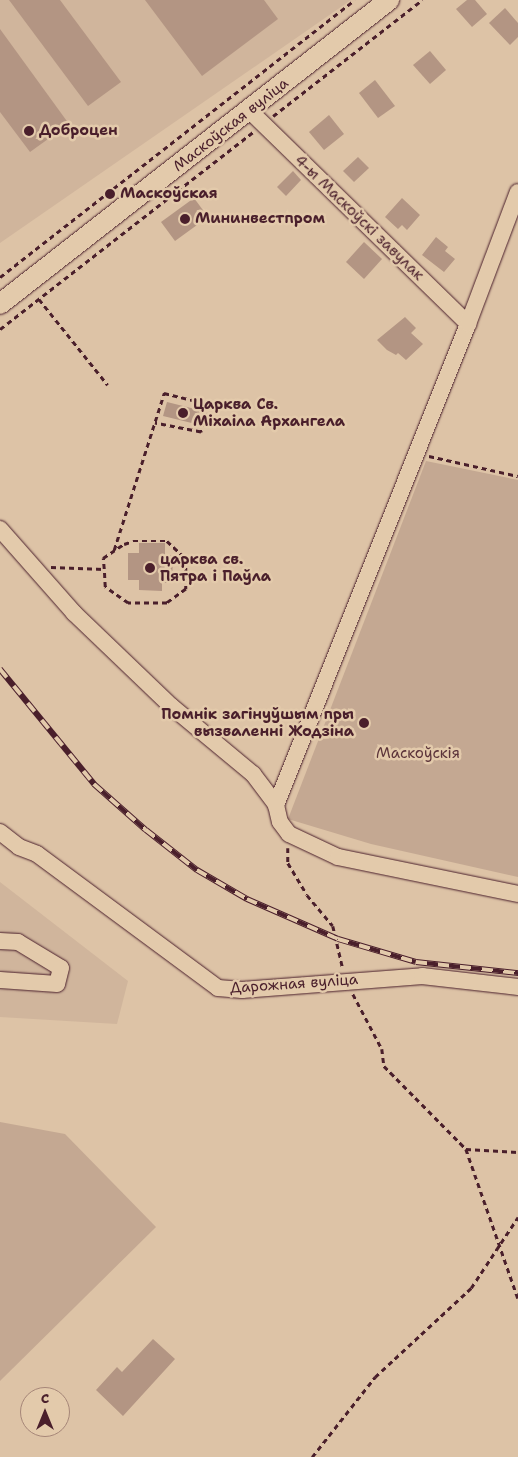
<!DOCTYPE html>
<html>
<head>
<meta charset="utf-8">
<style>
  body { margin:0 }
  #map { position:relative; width:518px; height:1457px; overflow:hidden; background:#ddc3a6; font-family:"Shantell Sans",sans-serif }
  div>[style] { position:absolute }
  .built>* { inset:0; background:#d0b59c }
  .green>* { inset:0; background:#c4a892 }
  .building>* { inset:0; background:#b39583 }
  .path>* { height:2.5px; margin-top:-1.25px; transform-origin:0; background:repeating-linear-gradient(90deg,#4a1f2b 0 5px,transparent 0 9px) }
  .roads { filter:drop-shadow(0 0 1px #4a1f2b) drop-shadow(0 0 1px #4a1f2b) }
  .minor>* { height:16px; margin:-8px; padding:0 8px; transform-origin:8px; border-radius:8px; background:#e3caab }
  .major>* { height:20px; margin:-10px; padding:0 10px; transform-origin:10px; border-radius:10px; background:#e3caab }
  .rail>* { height:5.5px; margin-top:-2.75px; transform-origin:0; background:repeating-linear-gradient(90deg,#e3caab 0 11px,#4a1f2b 0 22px); box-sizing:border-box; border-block:1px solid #4a1f2b }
  .dots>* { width:14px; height:14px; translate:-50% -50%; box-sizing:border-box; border:2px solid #e3caab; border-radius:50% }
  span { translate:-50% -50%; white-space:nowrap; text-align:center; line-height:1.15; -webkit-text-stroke:5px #e3caab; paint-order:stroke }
  .street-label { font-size:15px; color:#4a1f2b }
  .poi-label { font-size:15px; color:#4a1f2b; font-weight:700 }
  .left { translate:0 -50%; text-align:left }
  .right { translate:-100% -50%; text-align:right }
  .park-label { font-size:15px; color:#5c343a }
  .north { position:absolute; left:20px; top:1387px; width:50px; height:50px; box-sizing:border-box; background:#e3caab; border:1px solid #a68678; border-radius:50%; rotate:0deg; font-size:14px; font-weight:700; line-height:20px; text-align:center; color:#4a1f2b }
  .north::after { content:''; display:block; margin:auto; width:18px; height:22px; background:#4a1f2b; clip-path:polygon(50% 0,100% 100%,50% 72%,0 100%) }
</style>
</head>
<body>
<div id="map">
  <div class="built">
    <i style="clip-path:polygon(0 0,351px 0,0 243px)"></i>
    <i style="clip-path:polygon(0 882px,128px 981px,117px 1024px,0 1017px)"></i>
  </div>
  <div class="green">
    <i style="clip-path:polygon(426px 461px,518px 480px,518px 877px,371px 844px,288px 819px)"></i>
    <i style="clip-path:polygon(0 1122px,65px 1134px,156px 1227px,0 1381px)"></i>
  </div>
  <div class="building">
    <i style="clip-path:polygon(9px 0,60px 0,121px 82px,88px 106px)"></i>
    <i style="clip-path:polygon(145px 0,264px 0,278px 19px,202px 76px)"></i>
    <i style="clip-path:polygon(467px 0,475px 0,487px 14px,472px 27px,456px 9px)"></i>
    <i style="clip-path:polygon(505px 8px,518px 23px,518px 37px,510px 45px,489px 23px)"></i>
    <i style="clip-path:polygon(0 29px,69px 124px,30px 152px,0 112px)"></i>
    <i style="clip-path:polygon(430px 51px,446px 70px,430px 84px,413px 65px)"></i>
    <i style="clip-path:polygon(375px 80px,395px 106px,378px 118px,359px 93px)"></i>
    <i style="clip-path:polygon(329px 115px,344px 134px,324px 150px,309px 132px)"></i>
    <i style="clip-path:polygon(358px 157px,369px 168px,354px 182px,343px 171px)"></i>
    <i style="clip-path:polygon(293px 171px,301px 180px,286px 196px,277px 187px)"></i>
    <i style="clip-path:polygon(194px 198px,208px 217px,175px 241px,161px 222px)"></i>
    <i style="clip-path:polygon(402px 198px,420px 215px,407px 230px,402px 225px,398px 229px,385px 217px)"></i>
    <i style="clip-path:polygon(436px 237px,448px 247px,445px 251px,455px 259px,444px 272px,422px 255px)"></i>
    <i style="clip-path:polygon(364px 242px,382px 259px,364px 279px,346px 262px)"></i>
    <i style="clip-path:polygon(405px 317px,416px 328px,411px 333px,423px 344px,406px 360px,398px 353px,396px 355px,387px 350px,377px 340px)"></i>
    <i style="clip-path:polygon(167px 402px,203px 411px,200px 425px,163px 416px)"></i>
    <i style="clip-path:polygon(139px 543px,165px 543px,165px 555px,173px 555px,172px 583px,162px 583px,162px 591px,139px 590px,139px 580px,128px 580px,128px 553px,139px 553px)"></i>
    <i style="clip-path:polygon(153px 1339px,175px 1359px,123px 1416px,96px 1390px,117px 1367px,122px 1372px)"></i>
  </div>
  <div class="path">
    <i style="left:273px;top:116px;width:189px;rotate:-37.9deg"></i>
    <i style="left:0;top:277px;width:450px;rotate:-38deg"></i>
    <i style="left:39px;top:299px;width:110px;rotate:51.3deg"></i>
    <i style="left:0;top:329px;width:321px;rotate:-37.9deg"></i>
    <i style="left:429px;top:456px;width:91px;rotate:12.7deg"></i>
    <i style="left:114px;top:550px;width:165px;rotate:-72.3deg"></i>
    <i style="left:164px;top:393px;width:45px;rotate:14deg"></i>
    <i style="left:208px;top:404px;width:29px;rotate:104deg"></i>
    <i style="left:201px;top:432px;width:47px;rotate:-168.9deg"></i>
    <i style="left:51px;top:567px;width:53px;rotate:2.2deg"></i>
    <i style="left:104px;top:569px;width:11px;rotate:-95deg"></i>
    <i style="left:103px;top:558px;width:25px;rotate:-34deg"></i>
    <i style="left:124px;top:544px;width:9px;rotate:-18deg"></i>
    <i style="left:133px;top:541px;width:34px"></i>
    <i style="left:167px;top:541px;width:26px;rotate:43deg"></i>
    <i style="left:186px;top:559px;width:30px;rotate:90deg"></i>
    <i style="left:186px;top:589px;width:24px;rotate:144deg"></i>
    <i style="left:167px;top:603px;width:39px;rotate:180deg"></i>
    <i style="left:128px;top:603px;width:28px;rotate:-145deg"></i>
    <i style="left:105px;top:587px;width:18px;rotate:-93deg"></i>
    <i style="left:288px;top:848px;width:15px;rotate:90deg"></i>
    <i style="left:288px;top:863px;width:37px;rotate:59deg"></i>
    <i style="left:307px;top:895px;width:40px;rotate:50deg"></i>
    <i style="left:333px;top:926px;width:44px;rotate:76.9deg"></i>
    <i style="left:353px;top:994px;width:62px;rotate:62.2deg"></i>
    <i style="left:382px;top:1049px;width:17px;rotate:83deg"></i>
    <i style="left:384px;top:1066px;width:117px;rotate:45.3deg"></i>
    <i style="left:466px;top:1149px;width:158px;rotate:70.8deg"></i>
    <i style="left:466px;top:1149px;width:52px;rotate:3.3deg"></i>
    <i style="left:312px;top:1457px;width:102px;rotate:-51.8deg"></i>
    <i style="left:375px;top:1377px;width:131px;rotate:-42.8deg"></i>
    <i style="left:471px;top:1288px;width:85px;rotate:-56.5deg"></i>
  </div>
  <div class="roads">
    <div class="minor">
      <i style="left:250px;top:111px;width:305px;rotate:44.3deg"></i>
      <i style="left:0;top:529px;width:112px;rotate:48.6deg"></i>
      <i style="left:74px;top:613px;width:134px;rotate:43.8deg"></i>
      <i style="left:171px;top:706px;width:107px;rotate:39.7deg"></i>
      <i style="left:253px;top:774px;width:39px;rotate:53deg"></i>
      <i style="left:276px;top:805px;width:17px;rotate:77deg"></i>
      <i style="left:280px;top:822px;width:15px;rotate:53deg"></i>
      <i style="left:289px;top:834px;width:54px;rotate:25.1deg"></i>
      <i style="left:338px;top:857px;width:184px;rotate:11.6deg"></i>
      <i style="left:276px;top:805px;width:518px;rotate:-68.24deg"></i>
      <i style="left:468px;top:324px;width:141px;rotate:-69.3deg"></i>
      <i style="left:0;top:832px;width:24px;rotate:38deg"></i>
      <i style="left:19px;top:847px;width:19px;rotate:21deg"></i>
      <i style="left:37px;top:854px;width:225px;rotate:36.5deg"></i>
      <i style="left:218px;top:988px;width:24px;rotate:5deg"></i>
      <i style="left:242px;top:990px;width:181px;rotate:-4.4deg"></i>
      <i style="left:422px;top:976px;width:97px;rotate:6.5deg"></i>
      <i style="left:0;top:941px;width:18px;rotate:3deg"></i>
      <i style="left:18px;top:942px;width:50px;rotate:31.2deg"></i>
      <i style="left:61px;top:968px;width:16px;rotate:104deg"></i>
      <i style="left:57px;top:984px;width:57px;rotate:-176deg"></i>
    </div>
    <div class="major">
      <i style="left:0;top:304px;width:494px;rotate:-38deg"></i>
    </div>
  </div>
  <div class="rail">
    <i style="left:0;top:669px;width:149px;rotate:50.7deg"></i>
    <i style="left:94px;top:784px;width:69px;rotate:41.5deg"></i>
    <i style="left:146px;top:830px;width:65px;rotate:38.1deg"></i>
    <i style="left:197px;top:870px;width:58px;rotate:30.1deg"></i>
    <i style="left:247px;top:899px;width:99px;rotate:23.7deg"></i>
    <i style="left:338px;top:939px;width:81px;rotate:16.4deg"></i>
    <i style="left:416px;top:962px;width:103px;rotate:6.2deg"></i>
  </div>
  <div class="dots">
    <i style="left:29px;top:131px;background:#4a1f2b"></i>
    <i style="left:110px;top:194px;background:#4a1f2b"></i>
    <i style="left:185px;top:219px;background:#4a1f2b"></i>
    <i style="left:183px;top:413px;background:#4a1f2b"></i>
    <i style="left:150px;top:568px;background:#4a1f2b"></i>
    <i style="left:364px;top:723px;background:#4a1f2b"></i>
  </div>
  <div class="street-label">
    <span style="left:231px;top:125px;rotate:-38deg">Маскоўская вуліца</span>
    <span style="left:359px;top:218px;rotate:44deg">4-ы Маскоўскі завулак</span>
    <span style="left:294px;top:984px;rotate:-4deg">Дарожная вуліца</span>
  </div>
  <div class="poi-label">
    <span class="left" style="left:39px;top:131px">Доброцен</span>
    <span class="left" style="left:120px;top:194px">Маскоўская</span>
    <span class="left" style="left:195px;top:219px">Мининвестпром</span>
    <span class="left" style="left:193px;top:413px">Царква Св.<br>Міхаіла Архангела</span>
    <span class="left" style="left:160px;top:568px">царква св.<br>Пятра і Паўла</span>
    <span class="right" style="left:354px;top:723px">Помнік загінуўшым пры<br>вызваленні Жодзіна</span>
  </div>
  <div class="park-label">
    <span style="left:418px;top:754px">Маскоўскія</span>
  </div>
  <div class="north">С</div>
</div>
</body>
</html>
